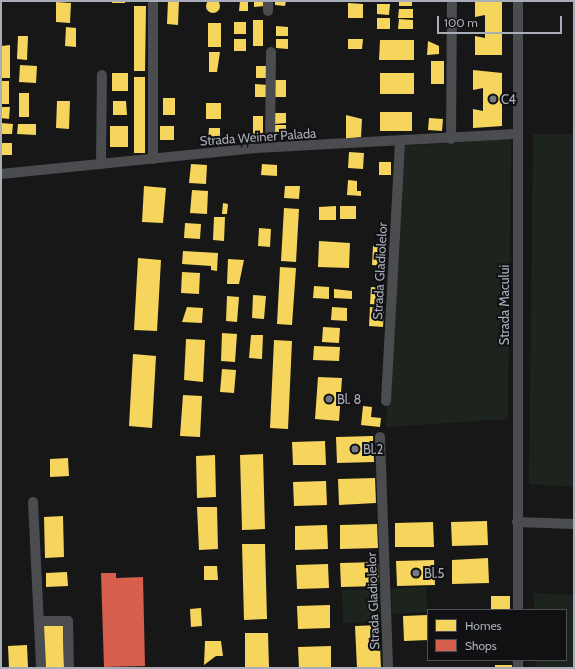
<!DOCTYPE html>
<html>
<head>
<meta charset="utf-8">
<style>
  body { margin:0 }
  #map { position:relative; width:575px; height:669px; overflow:hidden; background:#171717; font-family:Cabin,sans-serif }
  div>[style] { position:absolute }
  .green>* { inset:0; background:#1d241e }
  .homes>* { inset:0; background:#f6d55c }
  .round { border-radius:50% }
  .shops>* { inset:0; background:#d6604d }
  .minor>* { height:10px; margin:-5px; padding:0 5px; transform-origin:5px; border-radius:5px; background:#4b4c50 }
  .dots>* { width:11px; height:11px; translate:-50% -50%; box-sizing:border-box; border:2px solid #111113; border-radius:50% }
  span { translate:-50% -50%; white-space:nowrap; text-align:center; line-height:1.15; -webkit-text-stroke:4px #111113; paint-order:stroke }
  .poi-label { font-size:13px; color:#a8adb8 }
  .left { translate:0 -50%; text-align:left }
  .street-label { font-size:13px; color:#a8adb8 }
  .frame { position:absolute; inset:0; border:2px solid #a8adb8; pointer-events:none }
  .legend { position:absolute; left:427px; top:609px; width:140px; height:52px; box-sizing:border-box; background:#111113; border:1px solid #4d4f55; margin:0; padding:5px 7px; list-style:none; font-size:12px; color:#a8adb8 }
  .legend li { display:flex; align-items:center; gap:8px; height:20px }
  .legend b { width:20px; border:1px solid #4d4f55 }
  .scale { position:absolute; left:437px; top:16px; width:125px; height:18px; box-sizing:border-box; border:2px solid #a8adb8; border-top:0; padding-left:5px; font-size:12px; line-height:14px; white-space:nowrap; color:#a8adb8; -webkit-text-stroke:3px #111113; paint-order:stroke }
</style>
</head>
<body>
<div id="map">
  <div class="green">
    <i style="clip-path:polygon(533px 134px,574px 134px,574px 487px,529px 484px)"></i>
    <i style="clip-path:polygon(511px 139px,508px 419px,386px 427px,404px 146px)"></i>
    <i style="clip-path:polygon(426px 587px,427px 612px,392px 614px,391px 589px)"></i>
    <i style="clip-path:polygon(381px 589px,382px 622px,343px 623px,342px 590px)"></i>
    <i style="clip-path:polygon(534px 593px,574px 595px,574px 668px,535px 668px,535px 660px,566px 660px,566px 610px,534px 610px)"></i>
  </div>
  <div class="homes">
    <i class="round" style="left:206px;top:-1px;width:14px;height:14px"></i>
    <i style="clip-path:polygon(112px 1px,125px 1px,125px 3px,112px 3px)"></i>
    <i style="clip-path:polygon(168px 1px,179px 1px,178px 25px,167px 24px)"></i>
    <i style="clip-path:polygon(240px 1px,248px 1px,248px 11px,239px 11px)"></i>
    <i style="clip-path:polygon(254px 1px,265px 1px,265px 6px,254px 7px)"></i>
    <i style="clip-path:polygon(275px 1px,286px 1px,285px 6px,275px 5px)"></i>
    <i style="clip-path:polygon(399px 1px,412px 1px,412px 6px,399px 6px)"></i>
    <i style="clip-path:polygon(475px 1px,502px 1px,502px 55px,475px 55px,475px 36px,485px 38px,485px 15px,475px 17px)"></i>
    <i style="clip-path:polygon(56px 2px,71px 3px,70px 23px,56px 22px)"></i>
    <i style="clip-path:polygon(348px 3px,363px 4px,363px 18px,348px 18px)"></i>
    <i style="clip-path:polygon(377px 4px,390px 4px,389px 15px,377px 14px)"></i>
    <i style="clip-path:polygon(134px 6px,146px 6px,145px 71px,134px 71px)"></i>
    <i style="clip-path:polygon(399px 9px,413px 9px,413px 18px,398px 18px)"></i>
    <i style="clip-path:polygon(377px 18px,390px 18px,390px 29px,377px 29px)"></i>
    <i style="clip-path:polygon(399px 19px,413px 20px,413px 29px,398px 29px)"></i>
    <i style="clip-path:polygon(253px 20px,263px 20px,263px 46px,253px 46px)"></i>
    <i style="clip-path:polygon(234px 22px,246px 22px,246px 34px,234px 34px)"></i>
    <i style="clip-path:polygon(208px 23px,221px 23px,221px 47px,208px 47px)"></i>
    <i style="clip-path:polygon(276px 26px,288px 27px,288px 36px,276px 36px)"></i>
    <i style="clip-path:polygon(66px 27px,76px 28px,76px 47px,65px 46px)"></i>
    <i style="clip-path:polygon(18px 36px,28px 36px,27px 60px,17px 59px)"></i>
    <i style="clip-path:polygon(234px 39px,246px 39px,246px 51px,234px 51px)"></i>
    <i style="clip-path:polygon(276px 39px,288px 39px,288px 49px,276px 48px)"></i>
    <i style="clip-path:polygon(348px 39px,363px 39px,362px 49px,348px 49px)"></i>
    <i style="clip-path:polygon(380px 40px,414px 40px,414px 60px,379px 60px)"></i>
    <i style="clip-path:polygon(428px 41px,439px 46px,439px 54px,427px 55px)"></i>
    <i style="clip-path:polygon(10px 45px,10px 78px,1px 78px,1px 46px)"></i>
    <i style="clip-path:polygon(209px 52px,220px 52px,217px 72px,209px 72px)"></i>
    <i style="clip-path:polygon(431px 61px,444px 61px,444px 84px,431px 84px)"></i>
    <i style="clip-path:polygon(20px 65px,37px 66px,36px 83px,19px 82px)"></i>
    <i style="clip-path:polygon(256px 66px,268px 66px,268px 78px,256px 78px)"></i>
    <i style="clip-path:polygon(473px 70px,502px 73px,502px 126px,473px 128px,473px 109px,483px 111px,483px 88px,473px 90px)"></i>
    <i style="clip-path:polygon(112px 73px,128px 73px,128px 91px,112px 91px)"></i>
    <i style="clip-path:polygon(380px 73px,414px 73px,414px 94px,380px 94px)"></i>
    <i style="clip-path:polygon(134px 77px,145px 77px,145px 153px,134px 153px)"></i>
    <i style="clip-path:polygon(275px 80px,286px 80px,286px 97px,275px 97px)"></i>
    <i style="clip-path:polygon(1px 81px,9px 81px,9px 104px,1px 104px)"></i>
    <i style="clip-path:polygon(255px 84px,268px 85px,267px 97px,255px 97px)"></i>
    <i style="clip-path:polygon(19px 93px,29px 93px,29px 117px,19px 117px)"></i>
    <i style="clip-path:polygon(163px 98px,175px 98px,175px 115px,163px 115px)"></i>
    <i style="clip-path:polygon(57px 101px,70px 101px,69px 129px,56px 128px)"></i>
    <i style="clip-path:polygon(113px 101px,126px 101px,127px 115px,113px 115px)"></i>
    <i style="clip-path:polygon(206px 103px,221px 103px,221px 119px,206px 119px)"></i>
    <i style="clip-path:polygon(1px 107px,10px 107px,9px 119px,1px 118px)"></i>
    <i style="clip-path:polygon(380px 112px,412px 112px,412px 131px,380px 131px)"></i>
    <i style="clip-path:polygon(275px 113px,286px 113px,286px 123px,275px 124px)"></i>
    <i style="clip-path:polygon(346px 115px,362px 119px,361px 137px,346px 139px)"></i>
    <i style="clip-path:polygon(253px 116px,263px 116px,263px 137px,253px 137px)"></i>
    <i style="clip-path:polygon(429px 118px,443px 119px,442px 131px,428px 130px)"></i>
    <i style="clip-path:polygon(1px 123px,13px 124px,12px 134px,1px 134px)"></i>
    <i style="clip-path:polygon(18px 124px,36px 124px,36px 135px,17px 134px)"></i>
    <i style="clip-path:polygon(275px 125px,286px 125px,286px 135px,275px 135px)"></i>
    <i style="clip-path:polygon(110px 126px,128px 126px,128px 147px,110px 147px)"></i>
    <i style="clip-path:polygon(160px 126px,174px 126px,174px 140px,160px 140px)"></i>
    <i style="clip-path:polygon(209px 128px,220px 128px,220px 141px,208px 141px)"></i>
    <i style="clip-path:polygon(1px 143px,12px 143px,12px 155px,1px 155px)"></i>
    <i style="clip-path:polygon(349px 152px,364px 153px,363px 169px,348px 168px)"></i>
    <i style="clip-path:polygon(379px 162px,391px 162px,391px 175px,379px 175px)"></i>
    <i style="clip-path:polygon(191px 164px,207px 165px,206px 184px,189px 183px)"></i>
    <i style="clip-path:polygon(262px 164px,277px 165px,277px 176px,261px 175px)"></i>
    <i style="clip-path:polygon(348px 180px,357px 181px,357px 191px,361px 191px,361px 196px,347px 195px)"></i>
    <i style="clip-path:polygon(144px 186px,166px 188px,163px 223px,142px 222px)"></i>
    <i style="clip-path:polygon(285px 186px,300px 186px,299px 199px,284px 198px)"></i>
    <i style="clip-path:polygon(192px 190px,208px 191px,207px 214px,190px 213px)"></i>
    <i style="clip-path:polygon(223px 203px,228px 204px,227px 214px,222px 214px)"></i>
    <i style="clip-path:polygon(336px 206px,336px 220px,319px 220px,319px 207px)"></i>
    <i style="clip-path:polygon(340px 206px,356px 206px,356px 219px,340px 219px)"></i>
    <i style="clip-path:polygon(284px 208px,299px 209px,296px 262px,281px 261px)"></i>
    <i style="clip-path:polygon(214px 217px,225px 217px,224px 241px,213px 240px)"></i>
    <i style="clip-path:polygon(185px 223px,201px 224px,200px 239px,184px 238px)"></i>
    <i style="clip-path:polygon(259px 228px,271px 229px,270px 247px,258px 246px)"></i>
    <i style="clip-path:polygon(319px 241px,350px 243px,349px 268px,318px 267px)"></i>
    <i style="clip-path:polygon(373px 246px,387px 247px,386px 266px,372px 265px)"></i>
    <i style="clip-path:polygon(183px 251px,218px 253px,217px 271px,211px 270px,211px 266px,182px 264px)"></i>
    <i style="clip-path:polygon(138px 258px,161px 260px,157px 331px,134px 330px)"></i>
    <i style="clip-path:polygon(228px 259px,244px 260px,239px 284px,227px 284px)"></i>
    <i style="clip-path:polygon(280px 267px,296px 268px,292px 325px,277px 324px)"></i>
    <i style="clip-path:polygon(182px 272px,200px 273px,199px 294px,181px 293px)"></i>
    <i style="clip-path:polygon(314px 286px,329px 287px,329px 299px,313px 298px)"></i>
    <i style="clip-path:polygon(371px 287px,384px 288px,383px 305px,370px 304px)"></i>
    <i style="clip-path:polygon(334px 289px,352px 291px,352px 299px,334px 298px)"></i>
    <i style="clip-path:polygon(253px 295px,266px 296px,264px 319px,252px 318px)"></i>
    <i style="clip-path:polygon(227px 296px,239px 297px,237px 322px,226px 321px)"></i>
    <i style="clip-path:polygon(187px 307px,203px 308px,202px 323px,182px 322px)"></i>
    <i style="clip-path:polygon(332px 307px,347px 308px,347px 321px,331px 320px)"></i>
    <i style="clip-path:polygon(370px 307px,384px 308px,383px 327px,369px 326px)"></i>
    <i style="clip-path:polygon(323px 327px,340px 328px,339px 343px,322px 342px)"></i>
    <i style="clip-path:polygon(222px 333px,237px 334px,235px 362px,221px 361px)"></i>
    <i style="clip-path:polygon(251px 335px,263px 335px,262px 359px,249px 358px)"></i>
    <i style="clip-path:polygon(186px 339px,205px 340px,203px 382px,184px 380px)"></i>
    <i style="clip-path:polygon(274px 340px,292px 341px,288px 429px,270px 428px)"></i>
    <i style="clip-path:polygon(314px 346px,340px 347px,339px 361px,313px 360px)"></i>
    <i style="clip-path:polygon(133px 354px,156px 356px,152px 428px,129px 426px)"></i>
    <i style="clip-path:polygon(222px 369px,236px 370px,234px 393px,220px 392px)"></i>
    <i style="clip-path:polygon(318px 377px,342px 378px,339px 421px,315px 419px)"></i>
    <i style="clip-path:polygon(183px 395px,202px 396px,200px 437px,180px 436px)"></i>
    <i style="clip-path:polygon(363px 406px,372px 407px,371px 417px,381px 418px,380px 427px,361px 425px)"></i>
    <i style="clip-path:polygon(373px 436px,374px 462px,337px 463px,336px 437px)"></i>
    <i style="clip-path:polygon(325px 441px,326px 465px,293px 465px,292px 442px)"></i>
    <i style="clip-path:polygon(263px 454px,265px 529px,242px 530px,240px 455px)"></i>
    <i style="clip-path:polygon(215px 455px,216px 497px,197px 498px,196px 456px)"></i>
    <i style="clip-path:polygon(68px 458px,69px 476px,50px 477px,50px 459px)"></i>
    <i style="clip-path:polygon(375px 478px,376px 503px,339px 505px,338px 479px)"></i>
    <i style="clip-path:polygon(326px 481px,327px 505px,294px 506px,293px 482px)"></i>
    <i style="clip-path:polygon(197px 507px,217px 507px,218px 549px,199px 550px)"></i>
    <i style="clip-path:polygon(63px 516px,64px 557px,45px 558px,44px 517px)"></i>
    <i style="clip-path:polygon(487px 521px,488px 545px,452px 546px,451px 522px)"></i>
    <i style="clip-path:polygon(433px 522px,434px 547px,395px 547px,395px 523px)"></i>
    <i style="clip-path:polygon(377px 524px,378px 548px,340px 549px,340px 525px)"></i>
    <i style="clip-path:polygon(327px 525px,328px 549px,295px 550px,295px 526px)"></i>
    <i style="clip-path:polygon(242px 544px,265px 544px,267px 619px,244px 620px)"></i>
    <i style="clip-path:polygon(488px 558px,489px 583px,452px 584px,452px 560px)"></i>
    <i style="clip-path:polygon(434px 560px,435px 585px,397px 586px,396px 561px)"></i>
    <i style="clip-path:polygon(378px 562px,379px 586px,341px 587px,340px 563px)"></i>
    <i style="clip-path:polygon(328px 564px,329px 588px,297px 589px,296px 565px)"></i>
    <i style="clip-path:polygon(204px 566px,217px 566px,218px 580px,204px 580px)"></i>
    <i style="clip-path:polygon(67px 572px,68px 586px,46px 587px,46px 573px)"></i>
    <i style="clip-path:polygon(491px 596px,510px 596px,510px 610px,491px 610px)"></i>
    <i style="clip-path:polygon(330px 605px,330px 628px,298px 629px,297px 606px)"></i>
    <i style="clip-path:polygon(201px 608px,202px 626px,191px 627px,190px 609px)"></i>
    <i style="clip-path:polygon(428px 615px,428px 640px,404px 641px,403px 616px)"></i>
    <i style="clip-path:polygon(63px 625px,64px 668px,44px 668px,43px 626px)"></i>
    <i style="clip-path:polygon(379px 625px,381px 668px,357px 668px,355px 626px)"></i>
    <i style="clip-path:polygon(245px 633px,268px 633px,269px 668px,245px 668px)"></i>
    <i style="clip-path:polygon(205px 641px,221px 641px,223px 656px,216px 656px,204px 665px)"></i>
    <i style="clip-path:polygon(27px 645px,28px 668px,9px 668px,8px 646px)"></i>
    <i style="clip-path:polygon(331px 646px,331px 668px,299px 668px,298px 647px)"></i>
    <i style="clip-path:polygon(495px 665px,512px 665px,512px 668px,495px 668px)"></i>
  </div>
  <div class="shops">
    <i style="clip-path:polygon(101px 573px,116px 573px,116px 578px,143px 577px,145px 666px,104px 667px)"></i>
  </div>
  <div class="minor">
    <i style="left:153px;top:1px;width:158px;rotate:90deg"></i>
    <i style="left:268px;top:11px;width:10px;rotate:-90deg"></i>
    <i style="left:451px;top:139px;width:138px;rotate:-89.6deg"></i>
    <i style="left:270px;top:147px;width:95px;rotate:-89.4deg"></i>
    <i style="left:101px;top:164px;width:89px;rotate:-89.4deg"></i>
    <i style="left:1px;top:174px;width:256px;rotate:-5.8deg"></i>
    <i style="left:256px;top:148px;width:261px;rotate:-3.1deg"></i>
    <i style="left:386px;top:401px;width:259px;rotate:-86.9deg"></i>
    <i style="left:380px;top:437px;width:231px;rotate:88deg"></i>
    <i style="left:33px;top:502px;width:166px;rotate:87.2deg"></i>
    <i style="left:517px;top:522px;width:57px;rotate:2deg"></i>
    <i style="left:518px;top:610px;width:609px;rotate:-90deg"></i>
    <i style="left:40px;top:621px;width:28px"></i>
    <i style="left:68px;top:621px;width:47px;rotate:88.8deg"></i>
    <i style="left:518px;top:660px;width:8px;rotate:90deg"></i>
  </div>
  <div class="dots">
    <i style="left:493px;top:99px;background:#757880"></i>
    <i style="left:329px;top:399px;background:#757880"></i>
    <i style="left:355px;top:449px;background:#757880"></i>
    <i style="left:416px;top:573px;background:#757880"></i>
  </div>
  <div class="poi-label">
    <span class="left" style="left:501px;top:99px">C4</span>
    <span class="left" style="left:337px;top:399px">Bl. 8</span>
    <span class="left" style="left:363px;top:449px">Bl.2</span>
    <span class="left" style="left:424px;top:573px">Bl.5</span>
  </div>
  <div class="street-label">
    <span style="left:258px;top:137px;rotate:-4deg">Strada Weiner Palada</span>
    <span style="left:380px;top:271px;rotate:-87deg">Strada Gladiolelor</span>
    <span style="left:504px;top:305px;rotate:-90deg">Strada Macului</span>
    <span style="left:373px;top:601px;rotate:-92deg">Strada Gladiolelor</span>
  </div>
  <div class="frame"></div>
  <ul class="legend">
  <li><b style="height:11px;background:#f6d55c"></b>Homes</li>
  <li><b style="height:11px;background:#d6604d"></b>Shops</li>
  </ul>
  <div class="scale">100 m</div>
</div>
</body>
</html>
